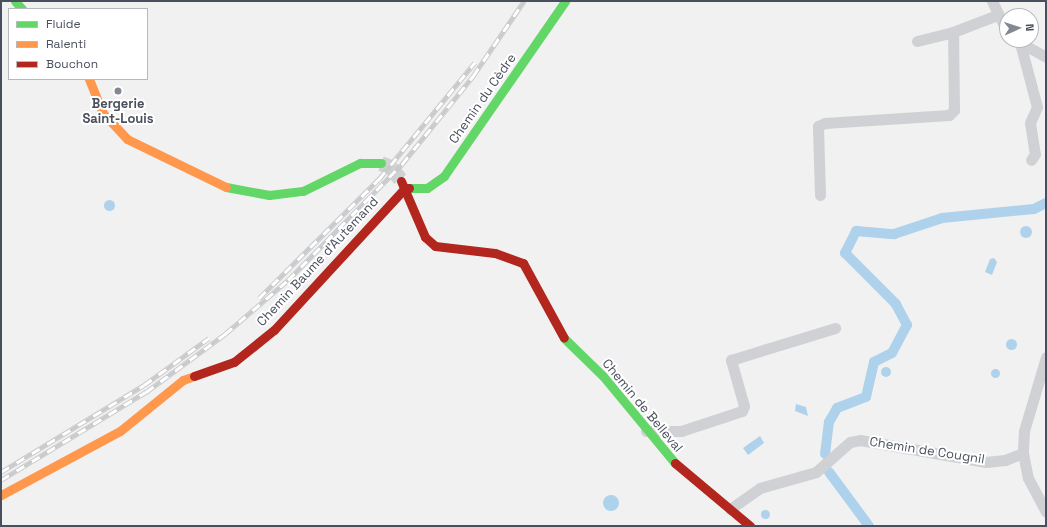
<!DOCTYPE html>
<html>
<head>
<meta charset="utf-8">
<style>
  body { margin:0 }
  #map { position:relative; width:1047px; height:527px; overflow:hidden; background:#f2f1f1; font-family:"Space Grotesk",sans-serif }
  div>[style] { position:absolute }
  .water>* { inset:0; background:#aed2eb }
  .round { border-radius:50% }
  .canal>* { height:10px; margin:-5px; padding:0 5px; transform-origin:5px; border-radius:5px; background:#aed2eb }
  .secondary-tunnel>* { height:15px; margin-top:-7.5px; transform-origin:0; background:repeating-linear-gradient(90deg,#d0d1d3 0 15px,transparent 0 23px) }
  .street>* { height:11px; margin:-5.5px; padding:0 5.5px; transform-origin:5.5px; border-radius:5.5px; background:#d0d1d4 }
  .fast>* { height:9px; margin:-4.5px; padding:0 4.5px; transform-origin:4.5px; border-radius:4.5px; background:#63d668 }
  .slow>* { height:9px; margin:-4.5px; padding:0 4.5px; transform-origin:4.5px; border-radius:4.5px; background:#ff974d }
  .jam>* { height:9px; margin:-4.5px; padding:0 4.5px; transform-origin:4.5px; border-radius:4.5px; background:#b3261e }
  .rail>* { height:4.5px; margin-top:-2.25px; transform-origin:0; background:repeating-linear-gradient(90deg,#fff 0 9px,#c9cacc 0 18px); box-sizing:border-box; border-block:1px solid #c9cacc }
  .dots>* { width:11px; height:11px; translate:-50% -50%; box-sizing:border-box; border:2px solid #fff; border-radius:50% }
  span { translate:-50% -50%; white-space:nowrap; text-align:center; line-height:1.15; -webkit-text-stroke:4px #fff; paint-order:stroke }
  .street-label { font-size:13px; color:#494f5d }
  .poi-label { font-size:13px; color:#494f5d; font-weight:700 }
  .frame { position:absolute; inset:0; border:2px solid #494f5d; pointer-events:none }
  .legend { position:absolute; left:8px; top:8px; width:140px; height:72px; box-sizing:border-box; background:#fff; border:1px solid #b6b9be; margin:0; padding:5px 7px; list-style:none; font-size:12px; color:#494f5d }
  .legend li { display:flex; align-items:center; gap:8px; height:20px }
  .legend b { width:20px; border:1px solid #b6b9be }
  .north { position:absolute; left:999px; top:8px; width:40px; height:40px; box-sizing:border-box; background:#fff; border:1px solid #b6b9be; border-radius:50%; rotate:87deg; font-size:11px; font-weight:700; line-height:16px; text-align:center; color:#494f5d }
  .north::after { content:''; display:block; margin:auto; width:14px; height:18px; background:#848891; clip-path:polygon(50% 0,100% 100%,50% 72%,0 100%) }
</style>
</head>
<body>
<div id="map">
  <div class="water">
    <i class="round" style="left:103.5px;top:199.5px;width:11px;height:11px"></i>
    <i class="round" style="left:1020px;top:226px;width:12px;height:12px"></i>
    <i style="clip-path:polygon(994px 258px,997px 262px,992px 275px,985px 272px,990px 259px)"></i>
    <i class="round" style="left:1005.5px;top:338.5px;width:11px;height:11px"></i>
    <i class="round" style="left:881px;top:367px;width:10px;height:10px"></i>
    <i class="round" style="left:990.5px;top:368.5px;width:9px;height:9px"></i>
    <i style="clip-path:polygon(796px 404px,806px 407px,808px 416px,795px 411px)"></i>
    <i style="clip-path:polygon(760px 436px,764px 443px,748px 455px,743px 448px)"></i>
    <i class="round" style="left:603px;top:495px;width:16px;height:16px"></i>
    <i class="round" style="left:760.5px;top:509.5px;width:9px;height:9px"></i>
  </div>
  <div class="canal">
    <i style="left:825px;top:454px;width:32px;rotate:-83deg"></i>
    <i style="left:829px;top:422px;width:16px;rotate:-60deg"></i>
    <i style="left:837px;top:408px;width:31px;rotate:-21deg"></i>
    <i style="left:866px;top:397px;width:36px;rotate:-77deg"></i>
    <i style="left:874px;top:362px;width:20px;rotate:-27deg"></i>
    <i style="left:892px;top:353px;width:32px;rotate:-62deg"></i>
    <i style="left:907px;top:325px;width:24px;rotate:-118deg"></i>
    <i style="left:896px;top:304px;width:72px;rotate:-135deg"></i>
    <i style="left:845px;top:253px;width:25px;rotate:-63deg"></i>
    <i style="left:856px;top:231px;width:38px;rotate:5deg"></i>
    <i style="left:894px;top:234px;width:51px;rotate:-18.4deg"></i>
    <i style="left:942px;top:218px;width:92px;rotate:-5.6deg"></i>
    <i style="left:1034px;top:209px;width:13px;rotate:-27deg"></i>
    <i style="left:829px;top:472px;width:67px;rotate:53.5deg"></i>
  </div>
  <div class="secondary-tunnel">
    <i style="left:381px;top:163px;width:11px;rotate:22deg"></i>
    <i style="left:391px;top:167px;width:16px;rotate:52deg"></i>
  </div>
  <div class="street">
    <i style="left:992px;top:1px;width:34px;rotate:64deg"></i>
    <i style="left:917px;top:41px;width:37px;rotate:-14deg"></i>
    <i style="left:1019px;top:42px;width:31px;rotate:29deg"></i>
    <i style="left:1020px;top:43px;width:66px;rotate:75.1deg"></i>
    <i style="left:1037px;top:107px;width:17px;rotate:114deg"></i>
    <i style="left:1030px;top:123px;width:31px;rotate:81deg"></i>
    <i style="left:1035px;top:154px;width:7px;rotate:124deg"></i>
    <i style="left:820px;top:195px;width:69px;rotate:-91.7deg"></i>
    <i style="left:818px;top:126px;width:8px;rotate:-23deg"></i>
    <i style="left:825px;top:123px;width:124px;rotate:-3.7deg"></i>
    <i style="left:949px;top:115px;width:7px;rotate:-45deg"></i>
    <i style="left:954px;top:110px;width:78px;rotate:-90.7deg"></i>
    <i style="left:953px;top:32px;width:47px;rotate:-21.1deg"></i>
    <i style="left:1046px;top:357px;width:77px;rotate:106.6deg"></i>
    <i style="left:1024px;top:431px;width:22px;rotate:93deg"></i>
    <i style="left:1023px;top:453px;width:25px;rotate:79deg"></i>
    <i style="left:1028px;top:478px;width:38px;rotate:62deg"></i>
    <i style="left:646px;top:431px;width:35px"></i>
    <i style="left:681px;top:431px;width:64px;rotate:-18.2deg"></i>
    <i style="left:742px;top:411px;width:5px;rotate:-68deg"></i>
    <i style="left:744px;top:406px;width:48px;rotate:-105.8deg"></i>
    <i style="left:731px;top:360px;width:109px;rotate:-17.1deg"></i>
    <i style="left:730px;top:509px;width:37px;rotate:-35deg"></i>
    <i style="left:760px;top:488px;width:58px;rotate:-15.9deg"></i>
    <i style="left:816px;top:472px;width:45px;rotate:-41.4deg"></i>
    <i style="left:850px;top:442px;width:10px;rotate:-11deg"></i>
    <i style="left:860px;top:440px;width:128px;rotate:9.9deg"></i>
    <i style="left:986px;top:462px;width:19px;rotate:-6deg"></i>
    <i style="left:1005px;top:460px;width:19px;rotate:-21deg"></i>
  </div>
  <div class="fast">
    <i style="left:15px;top:1px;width:11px;rotate:49deg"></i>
    <i style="left:226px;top:187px;width:44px;rotate:10.5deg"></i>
    <i style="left:269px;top:195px;width:34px;rotate:-7deg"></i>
    <i style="left:303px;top:191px;width:64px;rotate:-26.2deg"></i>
    <i style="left:360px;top:163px;width:21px"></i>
    <i style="left:409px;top:188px;width:18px"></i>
    <i style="left:427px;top:188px;width:21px;rotate:-35deg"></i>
    <i style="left:444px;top:176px;width:213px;rotate:-55.3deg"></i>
    <i style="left:564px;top:338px;width:54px;rotate:44.3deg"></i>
    <i style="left:603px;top:376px;width:113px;rotate:50.4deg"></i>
  </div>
  <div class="slow">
    <i style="left:89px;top:79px;width:35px;rotate:68deg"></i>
    <i style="left:102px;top:112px;width:37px;rotate:47deg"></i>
    <i style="left:127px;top:139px;width:110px;rotate:25.9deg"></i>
    <i style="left:1px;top:495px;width:135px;rotate:-28.3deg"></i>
    <i style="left:120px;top:431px;width:81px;rotate:-39deg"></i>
    <i style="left:183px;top:380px;width:12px;rotate:-20deg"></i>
  </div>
  <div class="jam">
    <i style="left:401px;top:181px;width:61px;rotate:66.8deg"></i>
    <i style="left:425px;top:237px;width:13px;rotate:42deg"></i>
    <i style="left:435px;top:246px;width:60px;rotate:6.7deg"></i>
    <i style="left:495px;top:253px;width:30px;rotate:20deg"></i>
    <i style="left:523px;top:263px;width:85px;rotate:61.3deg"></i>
    <i style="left:194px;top:376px;width:42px;rotate:-19.3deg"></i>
    <i style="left:234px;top:362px;width:51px;rotate:-38.7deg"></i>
    <i style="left:274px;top:330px;width:193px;rotate:-47.3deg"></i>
    <i style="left:405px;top:188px;width:4px"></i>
    <i style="left:675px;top:463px;width:98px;rotate:40deg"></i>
  </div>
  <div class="rail">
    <i style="left:259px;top:298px;width:169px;rotate:-44.8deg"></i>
    <i style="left:379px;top:179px;width:151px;rotate:-50.6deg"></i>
    <i style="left:1px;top:472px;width:167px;rotate:-31.3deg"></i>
    <i style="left:144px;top:385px;width:80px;rotate:-35.9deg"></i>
    <i style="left:1px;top:480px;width:170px;rotate:-31.3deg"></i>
    <i style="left:146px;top:392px;width:98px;rotate:-36.3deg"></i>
    <i style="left:225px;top:334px;width:83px;rotate:-40.6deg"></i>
    <i style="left:288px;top:280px;width:163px;rotate:-45.5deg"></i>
    <i style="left:402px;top:164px;width:113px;rotate:-51.1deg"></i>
    <i style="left:473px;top:76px;width:91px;rotate:-55.8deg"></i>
  </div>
  <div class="dots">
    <i style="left:118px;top:91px;background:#848891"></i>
  </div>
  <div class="street-label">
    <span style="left:483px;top:99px;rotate:-55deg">Chemin du Cèdre</span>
    <span style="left:318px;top:262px;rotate:-47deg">Chemin Baume d'Autemand</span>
    <span style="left:642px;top:406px;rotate:50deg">Chemin de Belleval</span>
    <span style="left:927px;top:451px;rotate:9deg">Chemin de Cougnil</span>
  </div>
  <div class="poi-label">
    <span style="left:118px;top:112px">Bergerie<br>Saint-Louis</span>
  </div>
  <div class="frame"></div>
  <ul class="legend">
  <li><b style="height:5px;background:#63d668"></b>Fluide</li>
  <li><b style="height:5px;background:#ff974d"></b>Ralenti</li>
  <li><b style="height:5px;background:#b3261e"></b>Bouchon</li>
  </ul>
  <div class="north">N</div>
</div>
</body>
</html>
